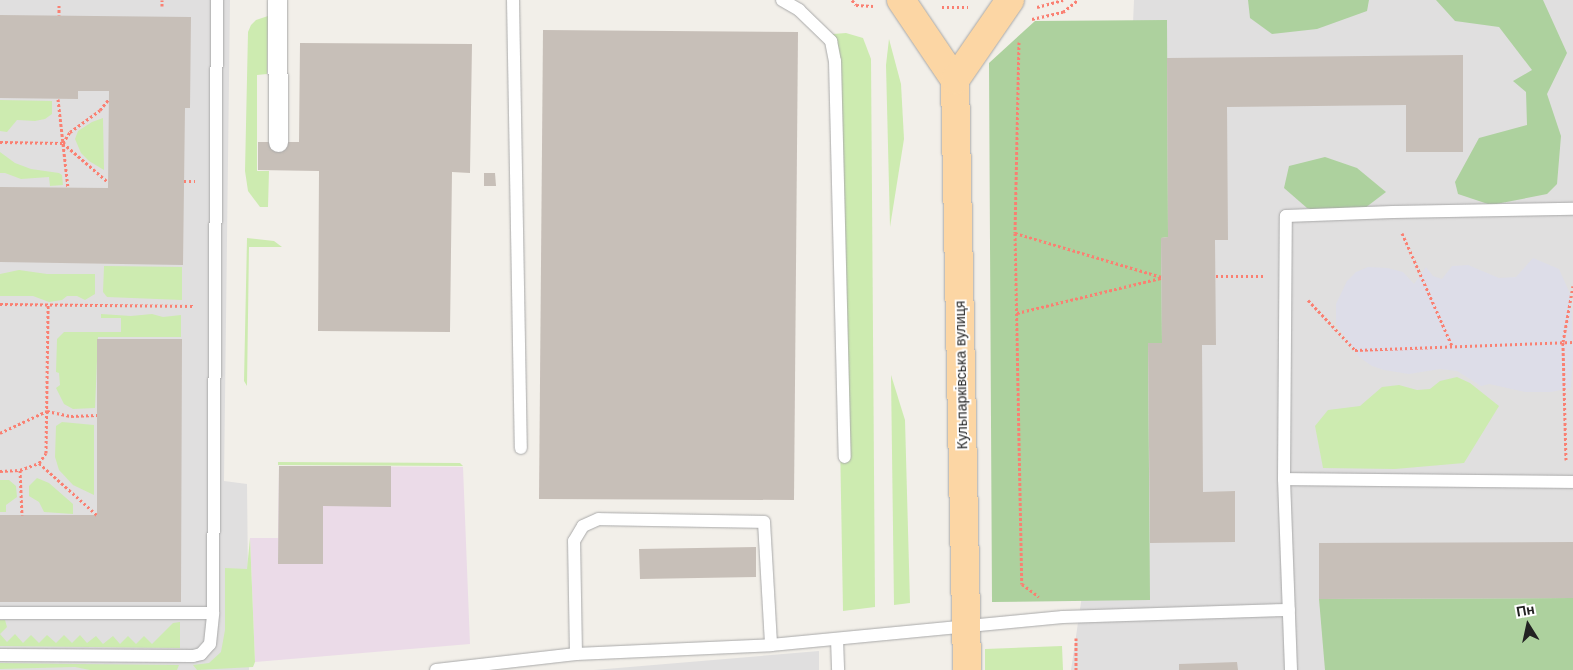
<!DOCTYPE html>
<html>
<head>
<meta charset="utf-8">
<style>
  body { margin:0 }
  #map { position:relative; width:1573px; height:670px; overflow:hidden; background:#f2efe9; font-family:"Work Sans",sans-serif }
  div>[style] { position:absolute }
  .residential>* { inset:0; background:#e0dfdf }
  .industrial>* { inset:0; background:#ebdbe8 }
  .grass>* { inset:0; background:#cdebb0 }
  .forest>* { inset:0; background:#add19e }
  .plaza>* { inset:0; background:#dddde8 }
  .building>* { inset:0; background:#c7bfb8 }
  .path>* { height:3px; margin-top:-1.5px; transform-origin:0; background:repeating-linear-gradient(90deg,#fa8072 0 2.5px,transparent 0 5px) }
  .roads { filter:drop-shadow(0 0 1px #a9a9a9) drop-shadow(0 0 1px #a9a9a9) }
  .service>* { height:12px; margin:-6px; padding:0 6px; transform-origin:6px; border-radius:6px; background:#fff }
  .pedestrian>* { height:19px; margin:-9.5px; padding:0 9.5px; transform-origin:9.5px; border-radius:9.5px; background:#fff }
  .primary>* { height:28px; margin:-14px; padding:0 14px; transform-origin:14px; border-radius:14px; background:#fcd6a4 }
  span { translate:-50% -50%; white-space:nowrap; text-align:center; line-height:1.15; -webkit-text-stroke:4px #fff; paint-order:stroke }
  .street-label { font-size:14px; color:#222 }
  .north { position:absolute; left:1503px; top:600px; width:50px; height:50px; -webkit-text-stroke:4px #fff; paint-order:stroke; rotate:350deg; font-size:14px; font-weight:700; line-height:20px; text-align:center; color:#222 }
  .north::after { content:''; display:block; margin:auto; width:18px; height:22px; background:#222; clip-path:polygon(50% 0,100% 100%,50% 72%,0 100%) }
</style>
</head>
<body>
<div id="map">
  <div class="residential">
    <i style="clip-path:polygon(0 0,230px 0,224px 481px,247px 484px,249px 670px,0 670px)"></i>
    <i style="clip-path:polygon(1134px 0,1573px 0,1573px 670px,1071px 670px,1119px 346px)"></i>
    <i style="clip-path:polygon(819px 651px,819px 670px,594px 670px)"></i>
  </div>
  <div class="industrial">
    <i style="clip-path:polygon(279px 466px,463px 467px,470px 644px,255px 662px,250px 538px,278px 538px)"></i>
  </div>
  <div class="grass">
    <i style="clip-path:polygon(268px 16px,267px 74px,257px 75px,257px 171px,269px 171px,268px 207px,260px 207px,248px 191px,245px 171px,248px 32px,251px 25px,256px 20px)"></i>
    <i style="clip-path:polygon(846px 33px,863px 38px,871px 59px,875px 607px,843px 611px,833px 34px)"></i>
    <i style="clip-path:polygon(889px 39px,901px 84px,904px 139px,890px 227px,886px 65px)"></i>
    <i style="clip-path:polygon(0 100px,52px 101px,52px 114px,45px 119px,35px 121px,17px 120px,7px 132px,0 131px)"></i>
    <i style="clip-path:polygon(103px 118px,104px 170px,89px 161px,81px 153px,75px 139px,78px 131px,92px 122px)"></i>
    <i style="clip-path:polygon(0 152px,15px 163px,31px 169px,59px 173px,62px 175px,63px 185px,50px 186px,49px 177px,21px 179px,5px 173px,0 173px)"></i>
    <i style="clip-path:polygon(247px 238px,274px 241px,282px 247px,249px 247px,247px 386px,244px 381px)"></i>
    <i style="clip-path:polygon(104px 266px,182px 267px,182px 300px,107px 297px,103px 292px)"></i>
    <i style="clip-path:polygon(19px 270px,47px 274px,95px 274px,95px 294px,85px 300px,77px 296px,67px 296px,62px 300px,49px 302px,33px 296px,0 296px,0 274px)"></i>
    <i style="clip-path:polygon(101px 314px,131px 316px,152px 314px,163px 317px,181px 315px,181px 337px,98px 337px,95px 408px,73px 409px,64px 404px,56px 388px,60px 385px,59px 373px,56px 372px,57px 339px,64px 332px,121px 332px,121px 318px,101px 318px)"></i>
    <i style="clip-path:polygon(891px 375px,905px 420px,910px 603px,894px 605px)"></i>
    <i style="clip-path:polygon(1457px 377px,1470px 383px,1499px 406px,1464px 463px,1395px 469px,1323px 468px,1315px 426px,1328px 410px,1360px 406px,1382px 387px,1399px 385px,1417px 390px,1430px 389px,1440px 381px)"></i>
    <i style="clip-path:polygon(62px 422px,94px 425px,94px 495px,73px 485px,59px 470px,55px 457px,56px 426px)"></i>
    <i style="clip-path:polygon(278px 462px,460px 463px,463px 466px,278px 465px)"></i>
    <i style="clip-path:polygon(37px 478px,49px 483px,73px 504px,73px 514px,44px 512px,39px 502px,29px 496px,29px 486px)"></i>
    <i style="clip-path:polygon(0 480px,9px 480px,16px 486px,17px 497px,6px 505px,6px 512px,0 512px)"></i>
    <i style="clip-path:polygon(250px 538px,255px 662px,253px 667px,197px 670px,193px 665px,209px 663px,221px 652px,225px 630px,225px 568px,247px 569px)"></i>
    <i style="clip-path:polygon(0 620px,5px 620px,7px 627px,0 634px,7px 642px,15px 634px,23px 643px,31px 635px,39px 643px,47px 635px,56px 643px,64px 635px,72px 643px,80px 635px,87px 643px,96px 636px,103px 644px,113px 636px,120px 644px,128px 636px,136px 644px,144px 636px,152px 644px,173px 623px,180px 622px,180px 648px,0 646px)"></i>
    <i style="clip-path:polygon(1062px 646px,1063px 670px,985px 670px,985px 649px)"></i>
    <i style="clip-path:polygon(0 663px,75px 664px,179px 665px,177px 670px,90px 670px,75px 667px,0 669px)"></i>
  </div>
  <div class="forest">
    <i style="clip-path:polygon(1248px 0,1369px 0,1367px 11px,1317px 29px,1272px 34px,1250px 18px)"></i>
    <i style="clip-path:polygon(1436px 0,1543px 0,1567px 53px,1547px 94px,1561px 136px,1557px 184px,1547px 194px,1491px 205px,1458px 194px,1455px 182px,1479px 138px,1527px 125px,1526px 92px,1513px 81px,1532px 70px,1499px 27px,1455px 21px)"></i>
    <i style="clip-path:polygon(1167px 20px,1168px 237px,1161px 238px,1162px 343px,1148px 343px,1150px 600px,992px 602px,989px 63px,1035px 21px)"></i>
    <i style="clip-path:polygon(1325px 157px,1357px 168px,1386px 192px,1365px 208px,1329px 215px,1307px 208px,1284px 188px,1289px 166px)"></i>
    <i style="clip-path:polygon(1573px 598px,1573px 670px,1325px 670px,1319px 599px)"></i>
  </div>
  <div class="plaza">
    <i style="clip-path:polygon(1533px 258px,1559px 269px,1571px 296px,1573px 355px,1571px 388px,1551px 392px,1525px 392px,1489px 384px,1481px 386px,1457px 371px,1440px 369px,1409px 374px,1384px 370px,1372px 366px,1359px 357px,1336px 324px,1336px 304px,1347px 281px,1356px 272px,1368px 267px,1387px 268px,1403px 272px,1414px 284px,1426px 267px,1433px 276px,1442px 279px,1452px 266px,1468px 265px,1499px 278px,1516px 277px)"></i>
  </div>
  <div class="building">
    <i style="clip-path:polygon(0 15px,191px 17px,190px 108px,185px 108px,183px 265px,0 262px,0 187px,108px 188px,109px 91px,78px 91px,78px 99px,0 98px)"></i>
    <i style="clip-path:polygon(543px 30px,798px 32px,794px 500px,539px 499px)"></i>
    <i style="clip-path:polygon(300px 43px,472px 44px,470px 173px,452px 172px,450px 332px,318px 331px,319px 171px,258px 170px,258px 142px,299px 142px)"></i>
    <i style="clip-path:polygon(1463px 55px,1463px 152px,1406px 152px,1406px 105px,1227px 107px,1228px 240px,1215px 240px,1216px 345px,1202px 345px,1203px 492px,1235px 491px,1235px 542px,1150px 543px,1148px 343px,1162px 343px,1161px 238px,1168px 237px,1167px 58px)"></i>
    <i style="clip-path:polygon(484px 173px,495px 173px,496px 186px,484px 186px)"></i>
    <i style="clip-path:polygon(97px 339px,182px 339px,181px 602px,0 602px,0 515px,97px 515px)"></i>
    <i style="clip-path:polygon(279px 466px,391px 466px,391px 507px,323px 506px,323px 564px,278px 564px)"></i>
    <i style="clip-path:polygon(1573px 542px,1573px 598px,1319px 599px,1319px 543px)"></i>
    <i style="clip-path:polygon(756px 547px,756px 577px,640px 579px,639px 549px)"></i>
    <i style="clip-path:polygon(1237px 662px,1238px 670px,1179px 670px,1179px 664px)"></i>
  </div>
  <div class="path">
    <i style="left:852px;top:0;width:6px;rotate:51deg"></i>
    <i style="left:856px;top:5px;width:17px;rotate:3deg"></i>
    <i style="left:59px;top:5px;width:10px;rotate:90deg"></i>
    <i style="left:162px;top:6px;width:6px;rotate:-90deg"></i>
    <i style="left:942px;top:7px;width:26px"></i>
    <i style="left:1037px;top:7px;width:27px;rotate:-15deg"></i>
    <i style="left:1032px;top:19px;width:32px;rotate:-13deg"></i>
    <i style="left:1063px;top:12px;width:19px;rotate:-39deg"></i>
    <i style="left:1019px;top:42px;width:191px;rotate:91.2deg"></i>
    <i style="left:1015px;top:233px;width:351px;rotate:88.9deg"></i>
    <i style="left:1022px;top:584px;width:21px;rotate:37deg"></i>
    <i style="left:58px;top:99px;width:90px;rotate:83.6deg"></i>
    <i style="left:0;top:142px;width:63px;rotate:0.9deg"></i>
    <i style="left:63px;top:143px;width:60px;rotate:40.9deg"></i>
    <i style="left:63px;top:143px;width:13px;rotate:-58deg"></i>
    <i style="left:70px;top:132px;width:37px;rotate:-36deg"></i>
    <i style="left:100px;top:110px;width:14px;rotate:-51deg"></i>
    <i style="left:184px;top:181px;width:11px"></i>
    <i style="left:1015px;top:233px;width:153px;rotate:16.7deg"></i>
    <i style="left:1402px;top:233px;width:124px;rotate:66.1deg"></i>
    <i style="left:1216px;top:276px;width:49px"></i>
    <i style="left:1308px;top:300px;width:69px;rotate:46.8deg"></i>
    <i style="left:1355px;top:350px;width:218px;rotate:-2.1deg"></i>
    <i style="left:0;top:304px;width:194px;rotate:0.6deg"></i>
    <i style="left:1017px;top:313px;width:148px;rotate:-13.7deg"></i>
    <i style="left:0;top:433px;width:52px;rotate:-25.1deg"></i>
    <i style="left:47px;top:411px;width:25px;rotate:12deg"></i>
    <i style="left:71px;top:416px;width:26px;rotate:-2deg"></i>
    <i style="left:1566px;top:460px;width:118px;rotate:-91.5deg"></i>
    <i style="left:1563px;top:342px;width:57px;rotate:-79.9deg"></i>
    <i style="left:39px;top:463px;width:78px;rotate:41.9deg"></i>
    <i style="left:20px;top:470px;width:45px;rotate:87.5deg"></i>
    <i style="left:0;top:471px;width:20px;rotate:-3deg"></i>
    <i style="left:20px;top:470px;width:20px;rotate:-20deg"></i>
    <i style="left:39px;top:463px;width:12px;rotate:-55deg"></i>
    <i style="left:46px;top:453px;width:148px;rotate:-89.2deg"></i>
    <i style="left:1076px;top:638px;width:32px;rotate:90deg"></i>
  </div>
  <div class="roads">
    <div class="service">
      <i style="left:513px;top:0;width:448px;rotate:89deg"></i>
      <i style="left:782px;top:0;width:20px;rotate:30deg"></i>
      <i style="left:799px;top:10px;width:45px;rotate:44.1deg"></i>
      <i style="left:831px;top:41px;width:20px;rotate:79deg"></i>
      <i style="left:835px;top:61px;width:396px;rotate:88.6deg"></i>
      <i style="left:1284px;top:479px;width:289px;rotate:0.6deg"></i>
      <i style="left:0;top:613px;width:213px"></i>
      <i style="left:837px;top:639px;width:31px;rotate:88deg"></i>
      <i style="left:576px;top:654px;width:113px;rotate:-91deg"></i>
      <i style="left:574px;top:541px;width:17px;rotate:-59deg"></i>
      <i style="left:583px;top:526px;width:17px;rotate:-24deg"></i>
      <i style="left:599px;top:519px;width:165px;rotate:1deg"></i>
      <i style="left:764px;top:522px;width:123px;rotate:86.7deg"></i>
      <i style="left:0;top:655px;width:193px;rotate:0.3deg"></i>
      <i style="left:193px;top:656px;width:8px;rotate:-14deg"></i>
      <i style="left:201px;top:654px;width:13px;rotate:-48deg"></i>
      <i style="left:210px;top:644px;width:31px;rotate:-84deg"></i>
      <i style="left:213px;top:613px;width:613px;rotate:-89.63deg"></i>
      <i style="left:436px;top:670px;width:141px;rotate:-6.5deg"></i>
      <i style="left:576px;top:654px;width:195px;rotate:-2.6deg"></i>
      <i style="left:771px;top:645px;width:293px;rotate:-5.5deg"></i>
      <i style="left:1063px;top:617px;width:226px;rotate:-1.8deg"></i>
      <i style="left:1291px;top:670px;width:191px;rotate:-92.1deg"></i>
      <i style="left:1284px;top:479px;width:263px;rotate:-89.6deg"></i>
      <i style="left:1286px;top:216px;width:107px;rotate:-2.1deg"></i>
      <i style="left:1393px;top:212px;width:180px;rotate:-1deg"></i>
    </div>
    <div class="pedestrian">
      <i style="left:277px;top:0;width:142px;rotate:89.6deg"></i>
    </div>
    <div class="primary">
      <i style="left:901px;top:0;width:97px;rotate:56deg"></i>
      <i style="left:955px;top:80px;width:590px;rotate:88.83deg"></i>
      <i style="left:955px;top:80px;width:97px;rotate:-55.5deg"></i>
    </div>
  </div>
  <div class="street-label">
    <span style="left:961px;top:375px;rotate:-91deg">Кульпарківська вулиця</span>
  </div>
  <div class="north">Пн</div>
</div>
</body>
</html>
